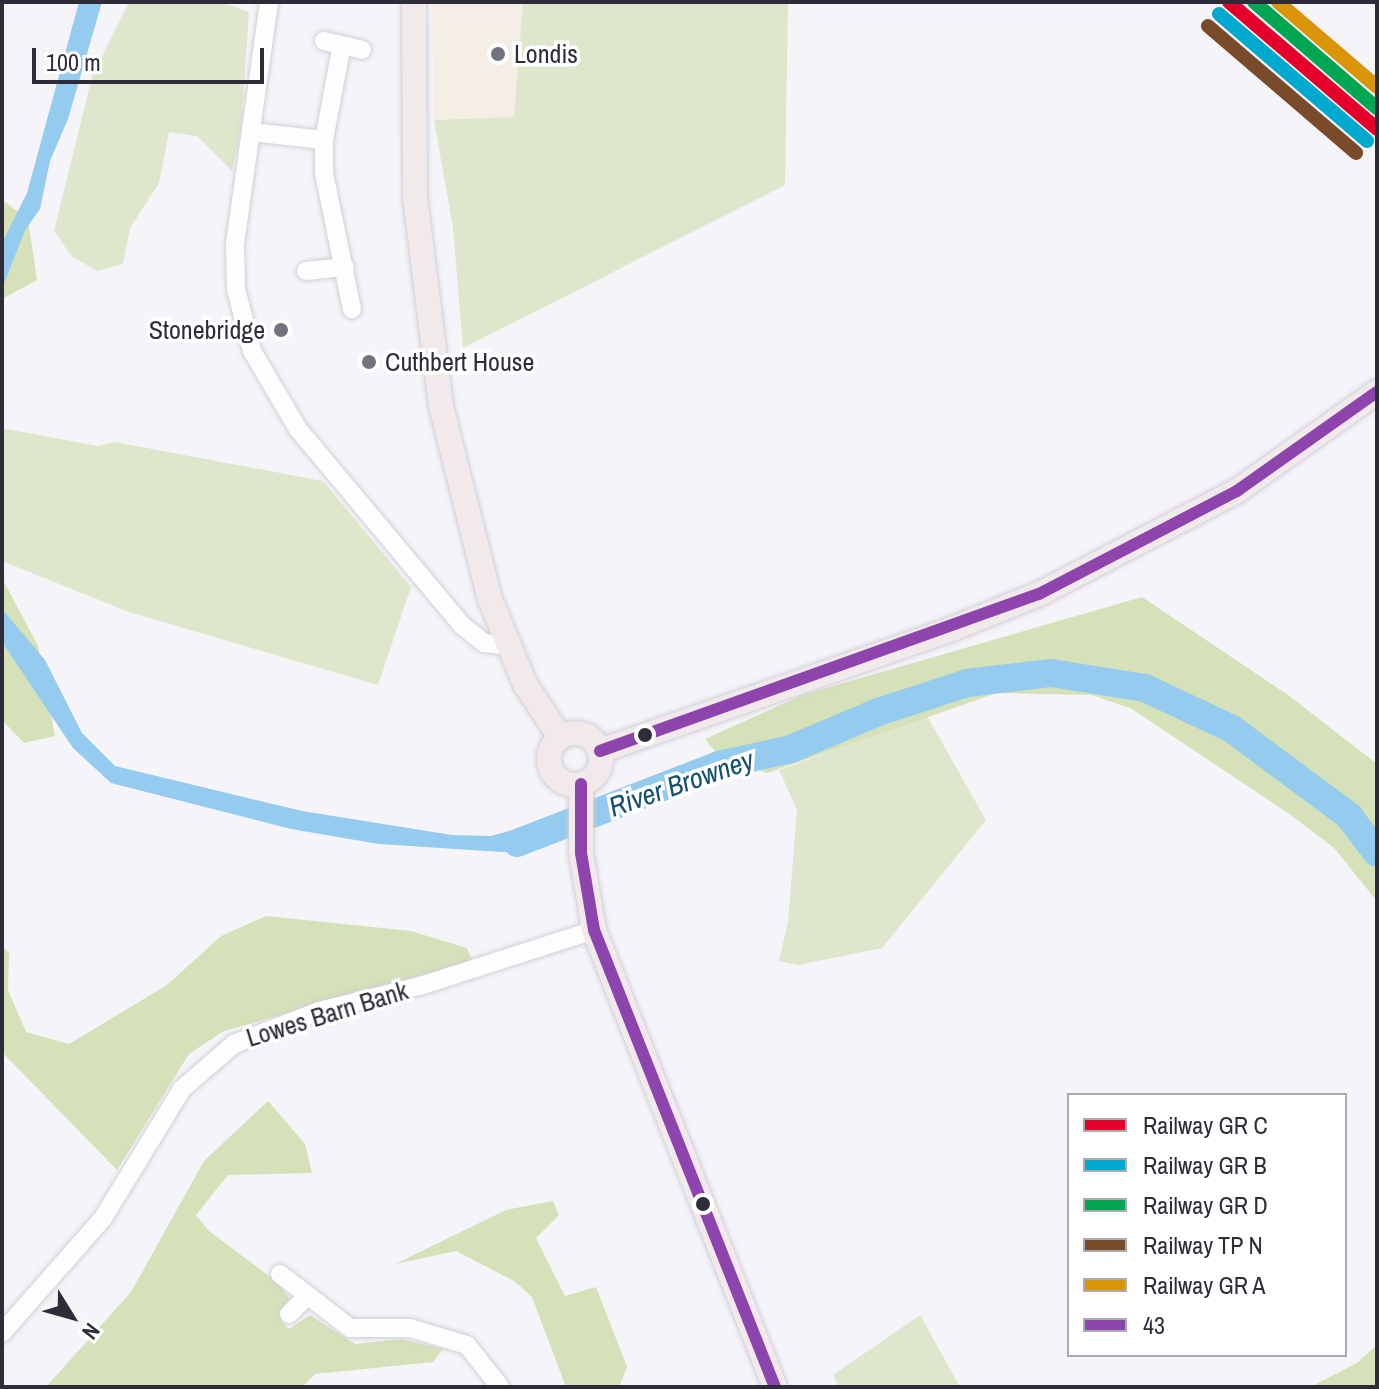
<!DOCTYPE html>
<html>
<head>
<meta charset="utf-8">
<style>
  body { margin:0 }
  #map { position:relative; width:1379px; height:1389px; overflow:hidden; background:#f5f4f9; font-family:"Archivo Narrow",sans-serif }
  div>[style] { position:absolute }
  .commercial>* { inset:0; background:#f4eee5 }
  .green>* { inset:0; background:#dee7cb }
  .forest>* { inset:0; background:#d5e1b9 }
  .water>* { inset:0; background:#95cbef }
  .river>* { height:28px; margin:-14px; padding:0 14px; transform-origin:14px; border-radius:14px; background:#95cbef }
  .roads { filter:drop-shadow(0 0 2px #d0cfd7) drop-shadow(0 0 2px #d0cfd7) }
  .minor>* { height:18px; margin:-9px; padding:0 9px; transform-origin:9px; border-radius:9px; background:#fefdfe }
  .major>* { height:24px; margin:-12px; padding:0 12px; transform-origin:12px; border-radius:12px; background:#f2e9eb }
  .major>.ring { margin:-12px; padding:0; box-sizing:content-box; background:none; border:24px solid #f2e9eb; border-radius:50% }
  .bus-1>* { height:12px; margin:-6px; padding:0 6px; transform-origin:6px; border-radius:6px; background:#8e44ad }
  .rail-1>* { height:14px; margin:-7px; padding:0 7px; transform-origin:7px; border-radius:7px; background:#e4002b }
  .rail-2>* { height:14px; margin:-7px; padding:0 7px; transform-origin:7px; border-radius:7px; background:#00a9ce }
  .rail-3>* { height:14px; margin:-7px; padding:0 7px; transform-origin:7px; border-radius:7px; background:#00a651 }
  .rail-4>* { height:14px; margin:-7px; padding:0 7px; transform-origin:7px; border-radius:7px; background:#7a4b2a }
  .rail-5>* { height:14px; margin:-7px; padding:0 7px; transform-origin:7px; border-radius:7px; background:#d99408 }
  .dots>* { width:22px; height:22px; translate:-50% -50%; box-sizing:border-box; border:4px solid #fff; border-radius:50% }
  span { translate:-50% -50%; white-space:nowrap; text-align:center; line-height:1.15; -webkit-text-stroke:7px #fff; paint-order:stroke }
  .poi-label { font-size:26px; color:#2e2c38 }
  .left { translate:0 -50%; text-align:left }
  .right { translate:-100% -50%; text-align:right }
  .street-label { font-size:26px; color:#2e2c38 }
  .water-label { font-size:28px; color:#155071; font-style:italic }
  .frame { position:absolute; inset:0; border:4px solid #2e2c38; pointer-events:none }
  .legend { position:absolute; left:1067px; top:1093px; width:280px; height:264px; box-sizing:border-box; background:#fff; border:2px solid #ababaf; margin:0; padding:10px 14px; list-style:none; font-size:24px; color:#2e2c38 }
  .legend li { display:flex; align-items:center; gap:16px; height:40px }
  .legend b { width:40px; border:2px solid #ababaf }
  .north { position:absolute; left:32px; top:1277px; width:80px; height:80px; -webkit-text-stroke:6px #fff; paint-order:stroke; rotate:127deg; font-size:22px; font-weight:700; line-height:32px; text-align:center; color:#2e2c38 }
  .north::after { content:''; display:block; margin:auto; width:28px; height:36px; background:#2e2c38; clip-path:polygon(50% 0,100% 100%,50% 72%,0 100%) }
  .scale { position:absolute; left:32px; top:48px; width:232px; height:36px; box-sizing:border-box; border:4px solid #2e2c38; border-top:0; padding-left:10px; font-size:24px; line-height:28px; white-space:nowrap; color:#2e2c38; -webkit-text-stroke:6px #fff; paint-order:stroke }
</style>
</head>
<body>
<div id="map">
  <div class="commercial">
    <i style="clip-path:polygon(432px 2px,523px 2px,514px 117px,434px 120px)"></i>
  </div>
  <div class="green">
    <i style="clip-path:polygon(129px 2px,223px 2px,249px 12px,241px 128px,232px 171px,197px 136px,169px 132px,159px 183px,130px 228px,123px 264px,98px 271px,72px 257px,54px 231px,92px 77px)"></i>
    <i style="clip-path:polygon(523px 2px,788px 2px,785px 185px,463px 348px,453px 228px,434px 120px,514px 117px)"></i>
    <i style="clip-path:polygon(2px 428px,97px 446px,115px 442px,323px 481px,411px 587px,378px 685px,129px 612px,2px 561px)"></i>
    <i style="clip-path:polygon(927px 716px,986px 820px,882px 948px,798px 965px,779px 961px,788px 921px,797px 810px,779px 770px)"></i>
    <i style="clip-path:polygon(920px 1315px,960px 1387px,839px 1387px,833px 1375px)"></i>
  </div>
  <div class="forest">
    <i style="clip-path:polygon(2px 200px,28px 219px,37px 280px,2px 299px)"></i>
    <i style="clip-path:polygon(2px 578px,38px 646px,55px 736px,24px 743px,2px 720px)"></i>
    <i style="clip-path:polygon(1142px 597px,1288px 695px,1377px 764px,1377px 901px,1334px 848px,1291px 815px,1132px 709px,1092px 695px,997px 693px,767px 773px,719px 756px,705px 739px,805px 694px)"></i>
    <i style="clip-path:polygon(266px 916px,411px 931px,467px 948px,472px 961px,224px 1031px,189px 1054px,117px 1170px,2px 1052px,2px 946px,9px 953px,8px 990px,26px 1032px,69px 1044px,167px 985px,221px 936px)"></i>
    <i style="clip-path:polygon(268px 1101px,305px 1144px,312px 1173px,228px 1175px,196px 1215px,209px 1231px,277px 1282px,290px 1299px,281px 1320px,289px 1329px,310px 1315px,355px 1344px,402px 1339px,443px 1349px,433px 1362px,315px 1374px,302px 1387px,46px 1387px,131px 1292px,204px 1161px)"></i>
    <i style="clip-path:polygon(553px 1201px,559px 1215px,536px 1238px,565px 1296px,596px 1287px,627px 1367px,619px 1387px,566px 1387px,532px 1297px,514px 1281px,456px 1251px,395px 1264px,506px 1210px)"></i>
    <i style="clip-path:polygon(1377px 1345px,1377px 1387px,1310px 1387px,1357px 1363px)"></i>
  </div>
  <div class="water">
    <i style="clip-path:polygon(79px 2px,102px 2px,68px 119px,50px 161px,40px 209px,25px 230px,2px 289px,2px 243px,27px 193px)"></i>
    <i style="clip-path:polygon(2px 609px,45px 660px,82px 733px,115px 766px,302px 811px,452px 835px,491px 836px,550px 820px,555px 842px,535px 850px,502px 852px,379px 844px,291px 829px,111px 783px,73px 748px,2px 642px)"></i>
  </div>
  <div class="river">
    <i style="left:517px;top:843px;width:217px;rotate:-21.1deg"></i>
    <i style="left:719px;top:765px;width:74px;rotate:-12.5deg"></i>
    <i style="left:791px;top:749px;width:95px;rotate:-23deg"></i>
    <i style="left:878px;top:712px;width:94px;rotate:-18deg"></i>
    <i style="left:967px;top:683px;width:85px;rotate:-6.8deg"></i>
    <i style="left:1051px;top:673px;width:95px;rotate:9.1deg"></i>
    <i style="left:1145px;top:688px;width:96px;rotate:25.2deg"></i>
    <i style="left:1232px;top:729px;width:146px;rotate:36.6deg"></i>
    <i style="left:1349px;top:816px;width:46px;rotate:52.9deg"></i>
  </div>
  <div class="roads">
    <div class="minor">
      <i style="left:269px;top:2px;width:243px;rotate:98deg"></i>
      <i style="left:235px;top:243px;width:46px;rotate:88.8deg"></i>
      <i style="left:236px;top:289px;width:64px;rotate:75.5deg"></i>
      <i style="left:252px;top:351px;width:91px;rotate:59.5deg"></i>
      <i style="left:298px;top:429px;width:257px;rotate:50.1deg"></i>
      <i style="left:463px;top:626px;width:27px;rotate:39deg"></i>
      <i style="left:484px;top:643px;width:24px;rotate:7deg"></i>
      <i style="left:324px;top:41px;width:39px;rotate:13deg"></i>
      <i style="left:341px;top:49px;width:93px;rotate:100.6deg"></i>
      <i style="left:324px;top:140px;width:33px;rotate:90deg"></i>
      <i style="left:324px;top:173px;width:139px;rotate:78.4deg"></i>
      <i style="left:251px;top:132px;width:73px;rotate:6.3deg"></i>
      <i style="left:306px;top:271px;width:39px;rotate:-6deg"></i>
      <i style="left:280px;top:1274px;width:88px;rotate:37.6deg"></i>
      <i style="left:350px;top:1328px;width:60px"></i>
      <i style="left:410px;top:1328px;width:59px;rotate:16.6deg"></i>
      <i style="left:467px;top:1345px;width:53px;rotate:51.8deg"></i>
      <i style="left:289px;top:1314px;width:24px;rotate:-45deg"></i>
      <i style="left:2px;top:1333px;width:153px;rotate:-48.7deg"></i>
      <i style="left:103px;top:1218px;width:151px;rotate:-58.5deg"></i>
      <i style="left:182px;top:1089px;width:69px;rotate:-40.9deg"></i>
      <i style="left:234px;top:1044px;width:91px;rotate:-21.2deg"></i>
      <i style="left:319px;top:1011px;width:107px;rotate:-14deg"></i>
      <i style="left:423px;top:985px;width:180px;rotate:-17.8deg"></i>
    </div>
    <div class="major">
      <i style="left:414px;top:2px;width:195px;rotate:89.7deg"></i>
      <i style="left:415px;top:197px;width:211px;rotate:82.9deg"></i>
      <i style="left:441px;top:406px;width:199px;rotate:75.8deg"></i>
      <i style="left:490px;top:599px;width:92px;rotate:67.6deg"></i>
      <i style="left:525px;top:684px;width:64px;rotate:56.6deg"></i>
      <i class="ring" style="left:549px;top:733px;width:28px;height:28px"></i>
      <i style="left:600px;top:751px;width:373px;rotate:-19.1deg"></i>
      <i style="left:952px;top:629px;width:94px;rotate:-21.9deg"></i>
      <i style="left:1039px;top:594px;width:223px;rotate:-27.5deg"></i>
      <i style="left:1237px;top:491px;width:171px;rotate:-35.3deg"></i>
      <i style="left:581px;top:784px;width:69px;rotate:90deg"></i>
      <i style="left:581px;top:853px;width:78px;rotate:80.4deg"></i>
      <i style="left:594px;top:930px;width:492px;rotate:68.4deg"></i>
    </div>
  </div>
  <div class="bus-1">
    <i style="left:600px;top:751px;width:466px;rotate:-19.7deg"></i>
    <i style="left:1039px;top:594px;width:223px;rotate:-27.5deg"></i>
    <i style="left:1237px;top:491px;width:171px;rotate:-35.3deg"></i>
    <i style="left:581px;top:784px;width:69px;rotate:90deg"></i>
    <i style="left:581px;top:853px;width:78px;rotate:80.4deg"></i>
    <i style="left:594px;top:930px;width:492px;rotate:68.4deg"></i>
  </div>
  <div class="rail-1">
    <i style="left:1229px;top:2px;width:195px;rotate:40.6deg"></i>
  </div>
  <div class="rail-2">
    <i style="left:1219px;top:14px;width:195px;rotate:40.6deg"></i>
  </div>
  <div class="rail-3">
    <i style="left:1254px;top:2px;width:162px;rotate:40.8deg"></i>
  </div>
  <div class="rail-4">
    <i style="left:1208px;top:26px;width:195px;rotate:40.6deg"></i>
  </div>
  <div class="rail-5">
    <i style="left:1278px;top:2px;width:130px;rotate:40.6deg"></i>
  </div>
  <div class="dots">
    <i style="left:498px;top:54px;background:#74727c"></i>
    <i style="left:281px;top:330px;background:#74727c"></i>
    <i style="left:369px;top:362px;background:#74727c"></i>
    <i style="left:645px;top:735px;background:#2e2c38"></i>
    <i style="left:703px;top:1204px;background:#2e2c38"></i>
  </div>
  <div class="poi-label">
    <span class="left" style="left:514px;top:54px">Londis</span>
    <span class="right" style="left:265px;top:330px">Stonebridge</span>
    <span class="left" style="left:385px;top:362px">Cuthbert House</span>
  </div>
  <div class="street-label">
    <span style="left:327px;top:1014px;rotate:-17deg">Lowes Barn Bank</span>
  </div>
  <div class="water-label">
    <span style="left:681px;top:783px;rotate:-19deg">River Browney</span>
  </div>
  <div class="frame"></div>
  <ul class="legend">
  <li><b style="height:10px;background:#e4002b"></b>Railway GR C</li>
  <li><b style="height:10px;background:#00a9ce"></b>Railway GR B</li>
  <li><b style="height:10px;background:#00a651"></b>Railway GR D</li>
  <li><b style="height:10px;background:#7a4b2a"></b>Railway TP N</li>
  <li><b style="height:10px;background:#d99408"></b>Railway GR A</li>
  <li><b style="height:10px;background:#8e44ad"></b>43</li>
  </ul>
  <div class="north">N</div>
  <div class="scale">100 m</div>
</div>
</body>
</html>
